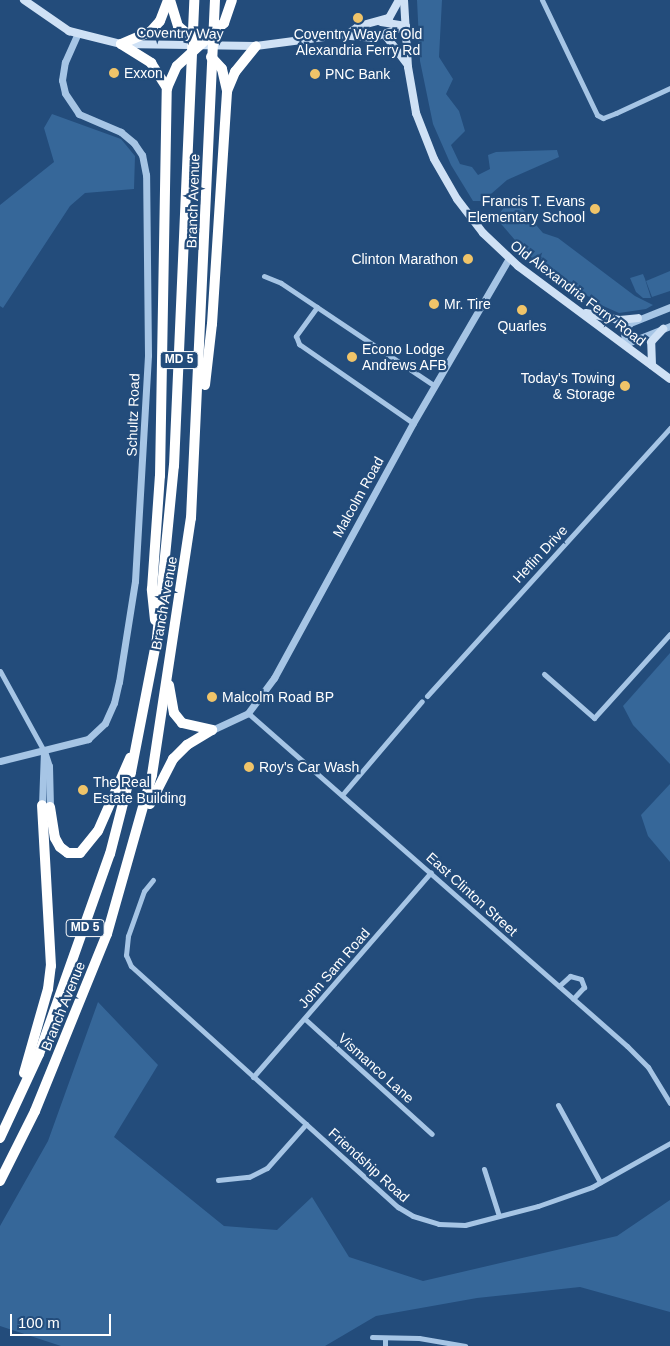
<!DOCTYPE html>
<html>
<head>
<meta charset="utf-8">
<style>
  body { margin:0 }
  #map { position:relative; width:670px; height:1346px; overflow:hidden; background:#234c7b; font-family:Arial,sans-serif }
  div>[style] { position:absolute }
  .green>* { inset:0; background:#366799 }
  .minor>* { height:5px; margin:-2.5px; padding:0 2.5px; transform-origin:2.5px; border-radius:2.5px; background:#a6c5e5 }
  .tertiary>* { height:7px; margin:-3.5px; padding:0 3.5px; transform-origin:3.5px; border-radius:3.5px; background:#a6c5e5 }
  .secondary>* { height:8px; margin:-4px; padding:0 4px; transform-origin:4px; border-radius:4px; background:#cfe1f5 }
  .motorway>* { height:10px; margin:-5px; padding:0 5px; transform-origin:5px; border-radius:5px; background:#fff }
  .dots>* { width:14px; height:14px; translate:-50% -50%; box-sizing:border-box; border:2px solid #234c7b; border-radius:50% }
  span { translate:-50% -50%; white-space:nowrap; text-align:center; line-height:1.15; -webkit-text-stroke:4.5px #234c7b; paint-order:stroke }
  .shield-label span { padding:1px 4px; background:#234c7b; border:1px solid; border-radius:4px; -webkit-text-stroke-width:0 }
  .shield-label { font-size:12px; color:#fff; font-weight:700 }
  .street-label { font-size:14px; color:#fff }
  .poi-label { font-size:14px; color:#fff }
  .left { translate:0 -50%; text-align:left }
  .right { translate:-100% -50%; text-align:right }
  .scale { position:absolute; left:10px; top:1314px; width:101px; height:22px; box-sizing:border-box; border:2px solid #fff; border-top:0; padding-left:6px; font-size:15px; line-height:18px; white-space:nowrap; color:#fff; -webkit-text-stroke:4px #234c7b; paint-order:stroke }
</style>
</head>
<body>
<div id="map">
  <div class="green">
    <i style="clip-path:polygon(417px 0,442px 0,439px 57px,453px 79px,446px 94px,459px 111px,465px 131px,451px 145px,460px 164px,472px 167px,478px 175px,490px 169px,488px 155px,496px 152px,557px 150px,559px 157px,507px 180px,483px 201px,473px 201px,451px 165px,433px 124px,420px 61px)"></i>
    <i style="clip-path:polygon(52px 114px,121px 139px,135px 156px,134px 189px,85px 193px,70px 206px,3px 308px,0 306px,0 205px,54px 162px,44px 128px)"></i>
    <i style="clip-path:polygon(512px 197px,543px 233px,558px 238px,635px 296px,653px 305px,646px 309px,619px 313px,601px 305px,528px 255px,496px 218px)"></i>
    <i style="clip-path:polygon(670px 271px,670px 291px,652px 297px,646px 281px)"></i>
    <i style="clip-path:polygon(643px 274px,645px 279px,651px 298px,643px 298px,636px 292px,630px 278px)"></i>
    <i style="clip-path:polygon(670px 653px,670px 764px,633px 725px,623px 706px)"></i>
    <i style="clip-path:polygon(670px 784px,670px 862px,648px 836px,641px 815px)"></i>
    <i style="clip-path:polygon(98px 1002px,158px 1065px,114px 1137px,224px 1226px,277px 1230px,312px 1197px,349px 1257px,423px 1281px,617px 1236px,670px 1200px,670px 1312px,580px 1287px,477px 1298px,376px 1316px,325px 1346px,61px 1346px,0 1326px,0 1226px,48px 1141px)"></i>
  </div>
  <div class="minor">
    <i style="left:542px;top:0;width:127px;rotate:64.4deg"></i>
    <i style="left:597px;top:115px;width:7px;rotate:27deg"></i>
    <i style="left:603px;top:118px;width:14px;rotate:-21deg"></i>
    <i style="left:616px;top:113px;width:60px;rotate:-24.8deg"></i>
    <i style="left:264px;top:276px;width:18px;rotate:22deg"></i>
    <i style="left:281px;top:283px;width:185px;rotate:33.8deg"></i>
    <i style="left:317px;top:307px;width:36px;rotate:126deg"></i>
    <i style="left:296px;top:336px;width:9px;rotate:69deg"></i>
    <i style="left:299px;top:344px;width:139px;rotate:34.7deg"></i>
    <i style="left:0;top:671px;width:91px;rotate:61.2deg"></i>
    <i style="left:544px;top:674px;width:67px;rotate:41.3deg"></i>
    <i style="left:594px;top:718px;width:113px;rotate:-47.9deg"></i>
    <i style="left:427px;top:696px;width:362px;rotate:-47.8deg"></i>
    <i style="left:248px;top:713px;width:505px;rotate:41.3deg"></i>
    <i style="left:627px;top:1046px;width:30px;rotate:45deg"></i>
    <i style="left:648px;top:1067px;width:42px;rotate:58.6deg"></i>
    <i style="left:342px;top:795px;width:123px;rotate:-49.6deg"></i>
    <i style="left:153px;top:880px;width:14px;rotate:129deg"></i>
    <i style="left:144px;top:891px;width:48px;rotate:109.6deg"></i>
    <i style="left:128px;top:936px;width:19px;rotate:96deg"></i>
    <i style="left:126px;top:955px;width:12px;rotate:66deg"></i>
    <i style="left:131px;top:966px;width:360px;rotate:42.1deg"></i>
    <i style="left:398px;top:1207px;width:17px;rotate:31deg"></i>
    <i style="left:413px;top:1216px;width:27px;rotate:17deg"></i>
    <i style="left:439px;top:1224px;width:26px;rotate:2deg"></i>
    <i style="left:465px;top:1225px;width:75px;rotate:-14.6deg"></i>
    <i style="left:538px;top:1206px;width:57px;rotate:-19.4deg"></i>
    <i style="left:592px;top:1187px;width:90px;rotate:-29.4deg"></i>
    <i style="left:559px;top:986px;width:15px;rotate:-42deg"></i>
    <i style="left:570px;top:976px;width:11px;rotate:15deg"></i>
    <i style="left:581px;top:979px;width:9px;rotate:69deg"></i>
    <i style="left:584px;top:987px;width:16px;rotate:133deg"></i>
    <i style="left:305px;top:1019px;width:171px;rotate:42.2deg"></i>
    <i style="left:253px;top:1077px;width:271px;rotate:-49deg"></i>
    <i style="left:558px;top:1105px;width:88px;rotate:61.4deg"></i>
    <i style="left:484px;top:1169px;width:49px;rotate:72.3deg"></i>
    <i style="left:218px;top:1180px;width:31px;rotate:-6deg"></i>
    <i style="left:249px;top:1177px;width:20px;rotate:-27deg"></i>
    <i style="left:267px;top:1168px;width:59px;rotate:-48.4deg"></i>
    <i style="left:372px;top:1337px;width:47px;rotate:1.2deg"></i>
    <i style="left:419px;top:1338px;width:47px;rotate:9.9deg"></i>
    <i style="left:385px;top:1338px;width:8px;rotate:90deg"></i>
  </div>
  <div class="tertiary">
    <i style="left:670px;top:307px;width:43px;rotate:158.2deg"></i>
    <i style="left:630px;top:323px;width:11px;rotate:124deg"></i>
    <i style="left:624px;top:332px;width:12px;rotate:85deg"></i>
    <i style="left:625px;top:344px;width:48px;rotate:-21.8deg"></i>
    <i style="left:212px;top:730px;width:40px;rotate:-25deg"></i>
    <i style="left:248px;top:713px;width:44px;rotate:-53.4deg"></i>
    <i style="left:274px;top:678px;width:290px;rotate:-61.4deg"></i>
    <i style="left:413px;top:423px;width:191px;rotate:-59.8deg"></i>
    <i style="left:44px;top:751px;width:16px;rotate:72deg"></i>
    <i style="left:49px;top:766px;width:41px;rotate:88.6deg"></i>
    <i style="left:0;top:761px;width:91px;rotate:-14deg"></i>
    <i style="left:88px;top:739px;width:23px;rotate:-43deg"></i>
    <i style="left:105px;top:723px;width:22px;rotate:-66deg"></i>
    <i style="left:114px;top:703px;width:22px;rotate:-77deg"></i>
    <i style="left:119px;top:682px;width:102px;rotate:-81deg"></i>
    <i style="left:135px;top:581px;width:226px;rotate:-86.7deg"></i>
    <i style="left:148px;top:355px;width:180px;rotate:-90.6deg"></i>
    <i style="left:146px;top:175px;width:20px;rotate:-101deg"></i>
    <i style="left:142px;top:155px;width:14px;rotate:-124deg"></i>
    <i style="left:134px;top:143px;width:17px;rotate:-140deg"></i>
    <i style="left:121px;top:132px;width:46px;rotate:-156.8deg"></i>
    <i style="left:79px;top:114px;width:25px;rotate:-124deg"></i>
    <i style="left:65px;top:93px;width:13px;rotate:-103deg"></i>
    <i style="left:62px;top:80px;width:18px;rotate:-81deg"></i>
    <i style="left:65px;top:62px;width:30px;rotate:-66deg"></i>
    <i style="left:42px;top:805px;width:54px;rotate:-87.9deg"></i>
  </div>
  <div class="secondary">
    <i style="left:24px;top:0;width:55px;rotate:34.6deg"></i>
    <i style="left:69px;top:31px;width:54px;rotate:14deg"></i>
    <i style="left:121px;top:44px;width:135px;rotate:0.8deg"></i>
    <i style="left:256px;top:46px;width:84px;rotate:-7.5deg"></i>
    <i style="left:339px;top:35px;width:33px;rotate:5deg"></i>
    <i style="left:372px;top:38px;width:36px;rotate:-19deg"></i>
    <i style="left:404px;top:0;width:67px;rotate:86.6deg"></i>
    <i style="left:408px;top:67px;width:47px;rotate:80.1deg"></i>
    <i style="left:416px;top:113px;width:49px;rotate:68.6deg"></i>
    <i style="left:434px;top:159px;width:46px;rotate:60.1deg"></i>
    <i style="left:457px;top:199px;width:43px;rotate:52.6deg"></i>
    <i style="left:483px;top:233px;width:48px;rotate:43.3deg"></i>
    <i style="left:518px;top:266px;width:189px;rotate:36.6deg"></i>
    <i style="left:381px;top:22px;width:25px;rotate:9deg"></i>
    <i style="left:347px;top:35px;width:15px;rotate:-37deg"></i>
    <i style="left:359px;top:26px;width:31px;rotate:-15deg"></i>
    <i style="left:389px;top:18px;width:21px;rotate:-61deg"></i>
    <i style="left:386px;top:36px;width:34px;rotate:53deg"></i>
    <i style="left:586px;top:313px;width:35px;rotate:12deg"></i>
    <i style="left:620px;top:320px;width:18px;rotate:-6deg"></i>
    <i style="left:652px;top:365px;width:23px;rotate:-92deg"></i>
    <i style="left:651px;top:342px;width:18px;rotate:-47deg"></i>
  </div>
  <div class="motorway">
    <i style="left:170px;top:0;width:27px;rotate:73deg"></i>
    <i style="left:178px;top:26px;width:23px;rotate:40deg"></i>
    <i style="left:121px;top:44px;width:33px;rotate:-23deg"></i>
    <i style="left:151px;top:31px;width:13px;rotate:-48deg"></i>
    <i style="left:160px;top:21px;width:22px;rotate:-69deg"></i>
    <i style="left:121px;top:44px;width:36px;rotate:32deg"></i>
    <i style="left:151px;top:63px;width:30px;rotate:57deg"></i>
    <i style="left:211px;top:57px;width:16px;rotate:47deg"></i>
    <i style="left:222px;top:69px;width:23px;rotate:77deg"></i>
    <i style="left:205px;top:385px;width:61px;rotate:-83.5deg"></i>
    <i style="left:212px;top:324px;width:233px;rotate:-86.3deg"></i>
    <i style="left:227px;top:91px;width:21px;rotate:-67deg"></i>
    <i style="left:235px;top:72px;width:33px;rotate:-51deg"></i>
    <i style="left:155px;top:620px;width:31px;rotate:-96deg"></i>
    <i style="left:152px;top:589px;width:113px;rotate:-86deg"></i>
    <i style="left:160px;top:476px;width:388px;rotate:-89deg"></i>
    <i style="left:167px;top:88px;width:24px;rotate:-66deg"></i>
    <i style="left:177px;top:66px;width:64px;rotate:-42.5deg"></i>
    <i style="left:224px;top:23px;width:24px;rotate:-71deg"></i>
    <i style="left:169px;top:685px;width:28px;rotate:80deg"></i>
    <i style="left:174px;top:713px;width:13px;rotate:51deg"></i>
    <i style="left:182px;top:723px;width:31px;rotate:13deg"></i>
    <i style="left:150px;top:804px;width:51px;rotate:-62.9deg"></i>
    <i style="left:173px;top:759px;width:20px;rotate:-45deg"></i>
    <i style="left:187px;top:745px;width:29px;rotate:-31deg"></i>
    <i style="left:50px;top:807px;width:31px;rotate:81deg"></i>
    <i style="left:55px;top:838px;width:10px;rotate:61deg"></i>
    <i style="left:60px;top:847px;width:10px;rotate:37deg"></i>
    <i style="left:68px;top:853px;width:12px"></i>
    <i style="left:80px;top:853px;width:28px;rotate:-51deg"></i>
    <i style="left:98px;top:831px;width:80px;rotate:-66.3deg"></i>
    <i style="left:24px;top:1073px;width:87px;rotate:-74.1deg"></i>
    <i style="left:48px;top:989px;width:23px;rotate:-83deg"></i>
    <i style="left:51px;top:966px;width:161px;rotate:-93.2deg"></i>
    <i style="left:0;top:1138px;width:93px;rotate:-65.1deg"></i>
    <i style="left:39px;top:1054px;width:212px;rotate:-70.5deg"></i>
    <i style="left:110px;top:854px;width:85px;rotate:-75.6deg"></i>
    <i style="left:131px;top:772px;width:136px;rotate:-79deg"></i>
    <i style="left:157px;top:638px;width:173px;rotate:-84.4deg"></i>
    <i style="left:174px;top:466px;width:466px;rotate:-87.5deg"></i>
    <i style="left:0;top:1181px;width:78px;rotate:-63.4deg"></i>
    <i style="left:35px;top:1111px;width:191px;rotate:-67.9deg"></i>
    <i style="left:107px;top:934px;width:165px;rotate:-74.2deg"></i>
    <i style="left:152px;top:775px;width:260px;rotate:-81.4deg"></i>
    <i style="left:191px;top:518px;width:519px;rotate:-87.35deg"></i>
  </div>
  <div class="dots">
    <i style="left:358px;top:18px;background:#f0c469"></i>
    <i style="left:114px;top:73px;background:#f0c469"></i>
    <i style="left:315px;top:74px;background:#f0c469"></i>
    <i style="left:595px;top:209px;background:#f0c469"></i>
    <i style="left:468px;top:259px;background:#f0c469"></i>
    <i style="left:434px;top:304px;background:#f0c469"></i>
    <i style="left:522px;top:310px;background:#f0c469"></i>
    <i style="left:352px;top:357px;background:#f0c469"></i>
    <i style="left:625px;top:386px;background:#f0c469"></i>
    <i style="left:212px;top:697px;background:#f0c469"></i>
    <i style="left:249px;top:767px;background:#f0c469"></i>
    <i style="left:83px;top:790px;background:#f0c469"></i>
  </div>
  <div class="shield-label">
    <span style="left:179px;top:360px">MD 5</span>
    <span style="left:85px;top:928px">MD 5</span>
  </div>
  <div class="street-label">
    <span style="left:180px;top:33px;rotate:1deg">Coventry Way</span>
    <span style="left:193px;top:201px;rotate:-88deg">Branch Avenue</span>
    <span style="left:578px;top:293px;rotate:37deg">Old Alexandria Ferry Road</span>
    <span style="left:133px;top:415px;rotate:-88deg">Schultz Road</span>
    <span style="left:358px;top:497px;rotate:-61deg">Malcolm Road</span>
    <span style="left:540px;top:554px;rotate:-47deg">Heflin Drive</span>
    <span style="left:164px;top:603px;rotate:-80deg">Branch Avenue</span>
    <span style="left:472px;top:894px;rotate:42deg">East Clinton Street</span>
    <span style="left:334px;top:968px;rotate:-49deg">John Sam Road</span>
    <span style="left:63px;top:1006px;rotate:-68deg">Branch Avenue</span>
    <span style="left:376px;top:1068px;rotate:42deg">Vismanco Lane</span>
    <span style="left:369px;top:1165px;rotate:42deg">Friendship Road</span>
  </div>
  <div class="poi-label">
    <span style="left:358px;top:42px">Coventry Way at Old<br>Alexandria Ferry Rd</span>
    <span class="left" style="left:124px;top:73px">Exxon</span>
    <span class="left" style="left:325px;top:74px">PNC Bank</span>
    <span class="right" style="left:585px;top:209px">Francis T. Evans<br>Elementary School</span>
    <span class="right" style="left:458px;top:259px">Clinton Marathon</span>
    <span class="left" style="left:444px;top:304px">Mr. Tire</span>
    <span style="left:522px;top:326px">Quarles</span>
    <span class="left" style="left:362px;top:357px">Econo Lodge<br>Andrews AFB</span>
    <span class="right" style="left:615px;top:386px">Today's Towing<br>&amp; Storage</span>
    <span class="left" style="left:222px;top:697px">Malcolm Road BP</span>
    <span class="left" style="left:259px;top:767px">Roy's Car Wash</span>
    <span class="left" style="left:93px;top:790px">The Real<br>Estate Building</span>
  </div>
  <div class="scale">100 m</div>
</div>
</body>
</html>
